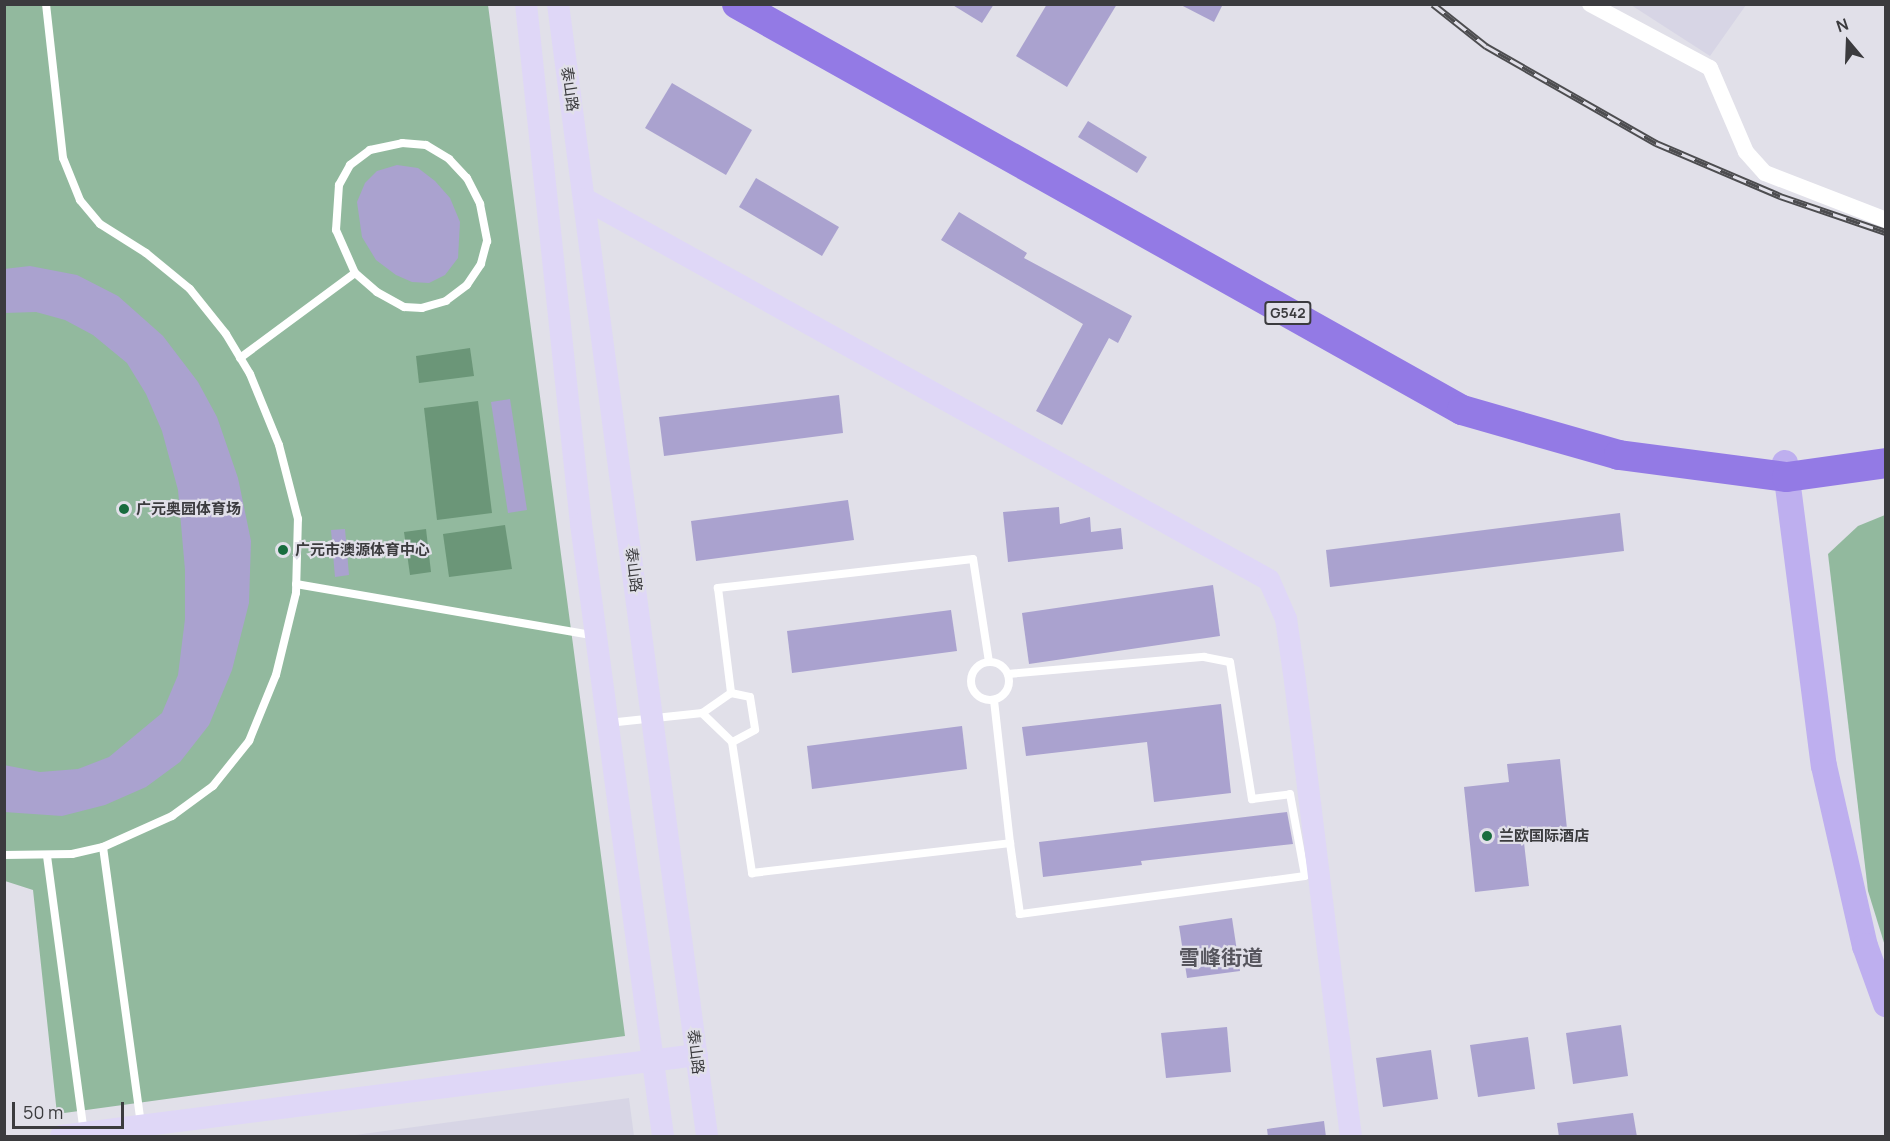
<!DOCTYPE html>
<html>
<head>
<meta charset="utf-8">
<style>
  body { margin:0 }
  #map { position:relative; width:1890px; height:1141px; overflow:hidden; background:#e1e0e9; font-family:Manrope,"Noto Sans SC",sans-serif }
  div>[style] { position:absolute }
  .built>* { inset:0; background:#d7d5e5 }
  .green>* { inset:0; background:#92b99e }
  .water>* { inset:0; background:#6b9678 }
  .building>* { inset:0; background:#aaa2cf }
  .lane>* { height:8px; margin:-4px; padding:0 4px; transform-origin:4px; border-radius:4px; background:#fff }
  .lane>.ring { margin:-4px; padding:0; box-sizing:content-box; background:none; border:8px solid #fff; border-radius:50% }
  .street>* { height:16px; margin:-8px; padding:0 8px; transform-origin:8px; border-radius:8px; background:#fff }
  .secondary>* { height:22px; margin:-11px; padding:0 11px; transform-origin:11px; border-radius:11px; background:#dfd7f7 }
  .primary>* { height:26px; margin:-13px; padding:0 13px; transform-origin:13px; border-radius:13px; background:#beafef }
  .highway>* { height:30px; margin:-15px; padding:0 15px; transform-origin:15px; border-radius:15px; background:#937ae5 }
  .rail>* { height:7px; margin-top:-3.5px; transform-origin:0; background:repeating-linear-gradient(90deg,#e1e0e9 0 14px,#4d4d50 0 28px); box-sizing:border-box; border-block:2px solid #4d4d50 }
  .dots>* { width:16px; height:16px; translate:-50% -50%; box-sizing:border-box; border:3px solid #e1e0e9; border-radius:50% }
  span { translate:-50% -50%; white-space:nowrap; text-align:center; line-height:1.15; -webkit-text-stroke:4.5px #e1e0e9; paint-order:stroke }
  .shield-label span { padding:2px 4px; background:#e1e0e9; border:2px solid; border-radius:4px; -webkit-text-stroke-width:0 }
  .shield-label { font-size:14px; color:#3b3b3e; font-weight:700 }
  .street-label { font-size:15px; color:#3b3b3e }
  .poi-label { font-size:15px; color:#3b3b3e; font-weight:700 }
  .left { translate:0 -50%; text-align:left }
  .district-label { font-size:21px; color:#56555d; font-weight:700 }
  .frame { position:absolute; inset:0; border:6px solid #3b3b3e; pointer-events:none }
  .north { position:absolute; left:1818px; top:12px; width:60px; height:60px; -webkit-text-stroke:4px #e1e0e9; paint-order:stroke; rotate:341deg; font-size:16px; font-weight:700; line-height:24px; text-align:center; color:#3b3b3e }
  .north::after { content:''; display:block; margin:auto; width:21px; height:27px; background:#3b3b3e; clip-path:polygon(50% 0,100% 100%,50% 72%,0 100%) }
  .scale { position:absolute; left:12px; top:1102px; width:112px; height:27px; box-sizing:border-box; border:3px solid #3b3b3e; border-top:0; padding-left:8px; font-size:18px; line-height:21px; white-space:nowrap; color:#3b3b3e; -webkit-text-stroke:4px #e1e0e9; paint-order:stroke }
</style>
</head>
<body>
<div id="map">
  <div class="built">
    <i style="clip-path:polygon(1631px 5px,1746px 5px,1710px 56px)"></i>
    <i style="clip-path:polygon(629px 1098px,634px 1136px,348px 1136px)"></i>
  </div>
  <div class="green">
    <i style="clip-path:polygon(5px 5px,488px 5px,625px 1036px,57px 1114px,33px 890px,5px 881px)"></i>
    <i style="clip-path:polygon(1885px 515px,1885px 946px,1868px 891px,1828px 554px,1858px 526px)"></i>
  </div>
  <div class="water">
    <i style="clip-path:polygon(470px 348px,474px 376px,419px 383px,416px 356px)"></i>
    <i style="clip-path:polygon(478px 401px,492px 513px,437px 520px,424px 408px)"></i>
    <i style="clip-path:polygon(505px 525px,512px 569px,449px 577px,443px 534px)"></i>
    <i style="clip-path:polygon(426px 529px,431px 572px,410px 575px,404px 532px)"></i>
  </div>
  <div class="building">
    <i style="clip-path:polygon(951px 4px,994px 4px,982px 23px)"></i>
    <i style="clip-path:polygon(1047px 4px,1117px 4px,1067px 87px,1016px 56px)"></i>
    <i style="clip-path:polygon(1179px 4px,1223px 4px,1214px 22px)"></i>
    <i style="clip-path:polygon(672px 83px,752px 130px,726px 175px,645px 128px)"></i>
    <i style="clip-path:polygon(1088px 121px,1147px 157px,1137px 173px,1078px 137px)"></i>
    <i style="clip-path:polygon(397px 165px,418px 168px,435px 181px,450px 198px,460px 222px,458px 258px,445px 275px,429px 283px,412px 282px,396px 275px,376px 260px,362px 237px,357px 202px,365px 183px,377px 171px)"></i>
    <i style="clip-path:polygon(756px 178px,839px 227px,822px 256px,739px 207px)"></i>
    <i style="clip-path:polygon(959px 212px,1027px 253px,1024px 258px,1132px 316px,1118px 343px,1109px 338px,1062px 425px,1036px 411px,1083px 324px,941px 240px)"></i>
    <i style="clip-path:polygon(30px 266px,77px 275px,118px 296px,163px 336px,198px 382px,217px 417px,238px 478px,251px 541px,249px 603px,232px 670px,209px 725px,180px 762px,146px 787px,105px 805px,62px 816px,4px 812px,4px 765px,40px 772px,78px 769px,109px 757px,162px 713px,178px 675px,185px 619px,185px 570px,178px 490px,162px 431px,146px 394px,127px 363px,93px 335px,65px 320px,36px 312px,4px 313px,4px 269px)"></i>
    <i style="clip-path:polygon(839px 395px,843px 433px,664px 456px,659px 417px)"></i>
    <i style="clip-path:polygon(510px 399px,527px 510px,508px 513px,491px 402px)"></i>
    <i style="clip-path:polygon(848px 500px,854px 540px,696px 561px,691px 521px)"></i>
    <i style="clip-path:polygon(1059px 507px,1060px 524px,1090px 517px,1091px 532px,1121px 528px,1123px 549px,1008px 562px,1003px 512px)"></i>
    <i style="clip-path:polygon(1620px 513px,1624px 551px,1330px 587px,1326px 550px)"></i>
    <i style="clip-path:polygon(345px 529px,349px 575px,335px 577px,331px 530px)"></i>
    <i style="clip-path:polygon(1213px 585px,1220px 636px,1029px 664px,1022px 613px)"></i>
    <i style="clip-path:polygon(951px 610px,957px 651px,792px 673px,787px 631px)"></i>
    <i style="clip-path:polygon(1221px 704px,1231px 793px,1154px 802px,1147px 742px,1026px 756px,1022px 727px)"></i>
    <i style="clip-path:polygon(962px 726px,967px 769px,812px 789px,807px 746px)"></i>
    <i style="clip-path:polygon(1560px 759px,1567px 829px,1523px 834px,1529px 886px,1475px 892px,1464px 787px,1509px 782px,1507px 764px)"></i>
    <i style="clip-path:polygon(1287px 812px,1293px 844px,1141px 861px,1142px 865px,1043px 877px,1039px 842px)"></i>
    <i style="clip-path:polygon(1232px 918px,1240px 971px,1187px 978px,1179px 926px)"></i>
    <i style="clip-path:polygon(1621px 1025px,1628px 1076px,1573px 1084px,1566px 1033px)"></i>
    <i style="clip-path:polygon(1227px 1027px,1231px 1072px,1166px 1078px,1161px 1033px)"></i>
    <i style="clip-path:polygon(1528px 1037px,1535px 1089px,1478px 1097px,1470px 1045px)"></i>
    <i style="clip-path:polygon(1431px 1050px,1438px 1099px,1383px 1107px,1376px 1058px)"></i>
    <i style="clip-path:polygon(1633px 1113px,1637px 1137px,1559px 1137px,1557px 1123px)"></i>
    <i style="clip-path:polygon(1324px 1121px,1326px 1137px,1268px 1137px,1267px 1129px)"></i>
  </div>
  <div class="lane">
    <i style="left:402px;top:143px;width:24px;rotate:5deg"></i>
    <i style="left:426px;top:145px;width:27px;rotate:31deg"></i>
    <i style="left:449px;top:159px;width:26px;rotate:47deg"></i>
    <i style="left:467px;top:178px;width:29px;rotate:63deg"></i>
    <i style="left:480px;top:204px;width:38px;rotate:79deg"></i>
    <i style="left:487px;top:241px;width:24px;rotate:105deg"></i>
    <i style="left:481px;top:264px;width:25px;rotate:124deg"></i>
    <i style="left:467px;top:285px;width:26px;rotate:143deg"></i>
    <i style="left:446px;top:301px;width:25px;rotate:164deg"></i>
    <i style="left:422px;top:308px;width:18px;rotate:-177deg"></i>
    <i style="left:404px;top:307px;width:31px;rotate:-151deg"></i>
    <i style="left:377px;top:292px;width:29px;rotate:-139deg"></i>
    <i style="left:355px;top:273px;width:47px;rotate:-113.8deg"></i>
    <i style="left:336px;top:230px;width:45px;rotate:-86.2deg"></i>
    <i style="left:339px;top:185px;width:23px;rotate:-61deg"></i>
    <i style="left:350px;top:165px;width:25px;rotate:-37deg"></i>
    <i style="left:370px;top:150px;width:33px;rotate:-12deg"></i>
    <i style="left:240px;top:358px;width:143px;rotate:-36.5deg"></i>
    <i style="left:296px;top:584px;width:304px;rotate:9.8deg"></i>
    <i style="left:989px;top:662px;width:104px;rotate:-98.8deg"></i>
    <i style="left:973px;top:559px;width:257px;rotate:173.5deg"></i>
    <i style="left:718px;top:588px;width:106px;rotate:82.9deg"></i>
    <i style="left:731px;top:693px;width:19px;rotate:12deg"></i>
    <i style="left:750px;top:697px;width:33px;rotate:81deg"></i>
    <i style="left:755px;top:730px;width:26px;rotate:152deg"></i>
    <i style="left:732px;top:742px;width:133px;rotate:81.3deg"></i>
    <i style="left:752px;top:873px;width:260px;rotate:-6.6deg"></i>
    <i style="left:1010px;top:843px;width:144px;rotate:-96.4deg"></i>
    <i class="ring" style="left:971px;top:662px;width:30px;height:30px"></i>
    <i style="left:1008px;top:674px;width:197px;rotate:-5deg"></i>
    <i style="left:1204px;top:657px;width:26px;rotate:11deg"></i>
    <i style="left:1230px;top:662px;width:139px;rotate:80.9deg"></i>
    <i style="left:1252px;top:799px;width:38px;rotate:-7deg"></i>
    <i style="left:1290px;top:794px;width:83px;rotate:79.6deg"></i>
    <i style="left:1305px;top:876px;width:288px;rotate:172.4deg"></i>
    <i style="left:1020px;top:914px;width:72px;rotate:-98deg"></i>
    <i style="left:731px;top:693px;width:35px;rotate:145deg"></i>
    <i style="left:702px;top:713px;width:42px;rotate:44deg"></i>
    <i style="left:608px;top:723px;width:95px;rotate:-6.1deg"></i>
    <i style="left:103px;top:847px;width:282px;rotate:82.2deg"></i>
    <i style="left:4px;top:855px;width:68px;rotate:-0.8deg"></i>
    <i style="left:72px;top:854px;width:32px;rotate:-13deg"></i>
    <i style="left:103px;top:847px;width:76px;rotate:-24.2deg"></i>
    <i style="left:172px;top:816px;width:51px;rotate:-36.2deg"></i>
    <i style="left:213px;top:786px;width:58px;rotate:-51.3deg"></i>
    <i style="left:249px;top:741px;width:71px;rotate:-67.8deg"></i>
    <i style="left:276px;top:675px;width:84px;rotate:-76.3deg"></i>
    <i style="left:296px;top:593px;width:74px;rotate:-88.5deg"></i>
    <i style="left:298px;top:519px;width:76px;rotate:-104.4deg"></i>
    <i style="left:279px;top:445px;width:77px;rotate:-112.2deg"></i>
    <i style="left:250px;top:374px;width:47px;rotate:-121deg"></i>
    <i style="left:226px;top:334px;width:58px;rotate:-128.7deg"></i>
    <i style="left:190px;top:289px;width:57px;rotate:-140.7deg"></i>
    <i style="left:146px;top:253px;width:54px;rotate:-147.8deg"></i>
    <i style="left:100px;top:224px;width:31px;rotate:-130deg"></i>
    <i style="left:80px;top:200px;width:45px;rotate:-112deg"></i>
    <i style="left:63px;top:158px;width:155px;rotate:-96.3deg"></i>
    <i style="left:47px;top:856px;width:278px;rotate:82.4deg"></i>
  </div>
  <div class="street">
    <i style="left:1590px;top:4px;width:136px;rotate:28.1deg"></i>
    <i style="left:1710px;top:68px;width:91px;rotate:66.8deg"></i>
    <i style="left:1746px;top:152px;width:28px;rotate:48deg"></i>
    <i style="left:1765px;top:173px;width:130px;rotate:21.2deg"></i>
  </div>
  <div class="secondary">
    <i style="left:526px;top:4px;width:523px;rotate:83.96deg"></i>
    <i style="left:581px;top:524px;width:617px;rotate:82.37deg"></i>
    <i style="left:558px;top:4px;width:1142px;rotate:82.5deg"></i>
    <i style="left:585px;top:199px;width:783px;rotate:29.12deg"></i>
    <i style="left:1269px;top:580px;width:43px;rotate:66.4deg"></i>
    <i style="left:1286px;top:619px;width:63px;rotate:81.7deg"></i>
    <i style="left:1295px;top:681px;width:458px;rotate:83deg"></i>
    <i style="left:61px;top:1136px;width:641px;rotate:-7.26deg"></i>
  </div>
  <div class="primary">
    <i style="left:1785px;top:463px;width:305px;rotate:82.7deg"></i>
    <i style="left:1824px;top:766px;width:185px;rotate:77.2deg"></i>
    <i style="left:1865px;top:946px;width:62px;rotate:70.1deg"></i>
  </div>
  <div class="highway">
    <i style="left:737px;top:4px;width:831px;rotate:29.25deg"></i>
    <i style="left:1462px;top:410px;width:163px;rotate:16deg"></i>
    <i style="left:1619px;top:455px;width:169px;rotate:7.5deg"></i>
    <i style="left:1787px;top:477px;width:100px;rotate:-8deg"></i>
  </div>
  <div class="rail">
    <i style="left:1433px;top:4px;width:68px;rotate:38.4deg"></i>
    <i style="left:1486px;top:46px;width:196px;rotate:29.7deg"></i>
    <i style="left:1656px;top:143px;width:135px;rotate:23.1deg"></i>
    <i style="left:1780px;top:196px;width:112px;rotate:18.8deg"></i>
  </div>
  <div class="dots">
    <i style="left:124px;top:509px;background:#186c3e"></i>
    <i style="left:283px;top:550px;background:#186c3e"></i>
    <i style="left:1487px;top:836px;background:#186c3e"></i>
  </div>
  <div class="shield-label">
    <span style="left:1288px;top:313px">G542</span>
  </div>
  <div class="street-label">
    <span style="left:570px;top:89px;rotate:82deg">泰山路</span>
    <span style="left:634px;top:570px;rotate:83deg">泰山路</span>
    <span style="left:696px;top:1052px;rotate:83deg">泰山路</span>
  </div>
  <div class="poi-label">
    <span class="left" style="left:136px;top:509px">广元奥园体育场</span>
    <span class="left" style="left:295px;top:550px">广元市澳源体育中心</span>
    <span class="left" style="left:1499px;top:836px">兰欧国际酒店</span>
  </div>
  <div class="district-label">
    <span style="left:1221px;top:957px">雪峰街道</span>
  </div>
  <div class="frame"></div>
  <div class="north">N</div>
  <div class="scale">50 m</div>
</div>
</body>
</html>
